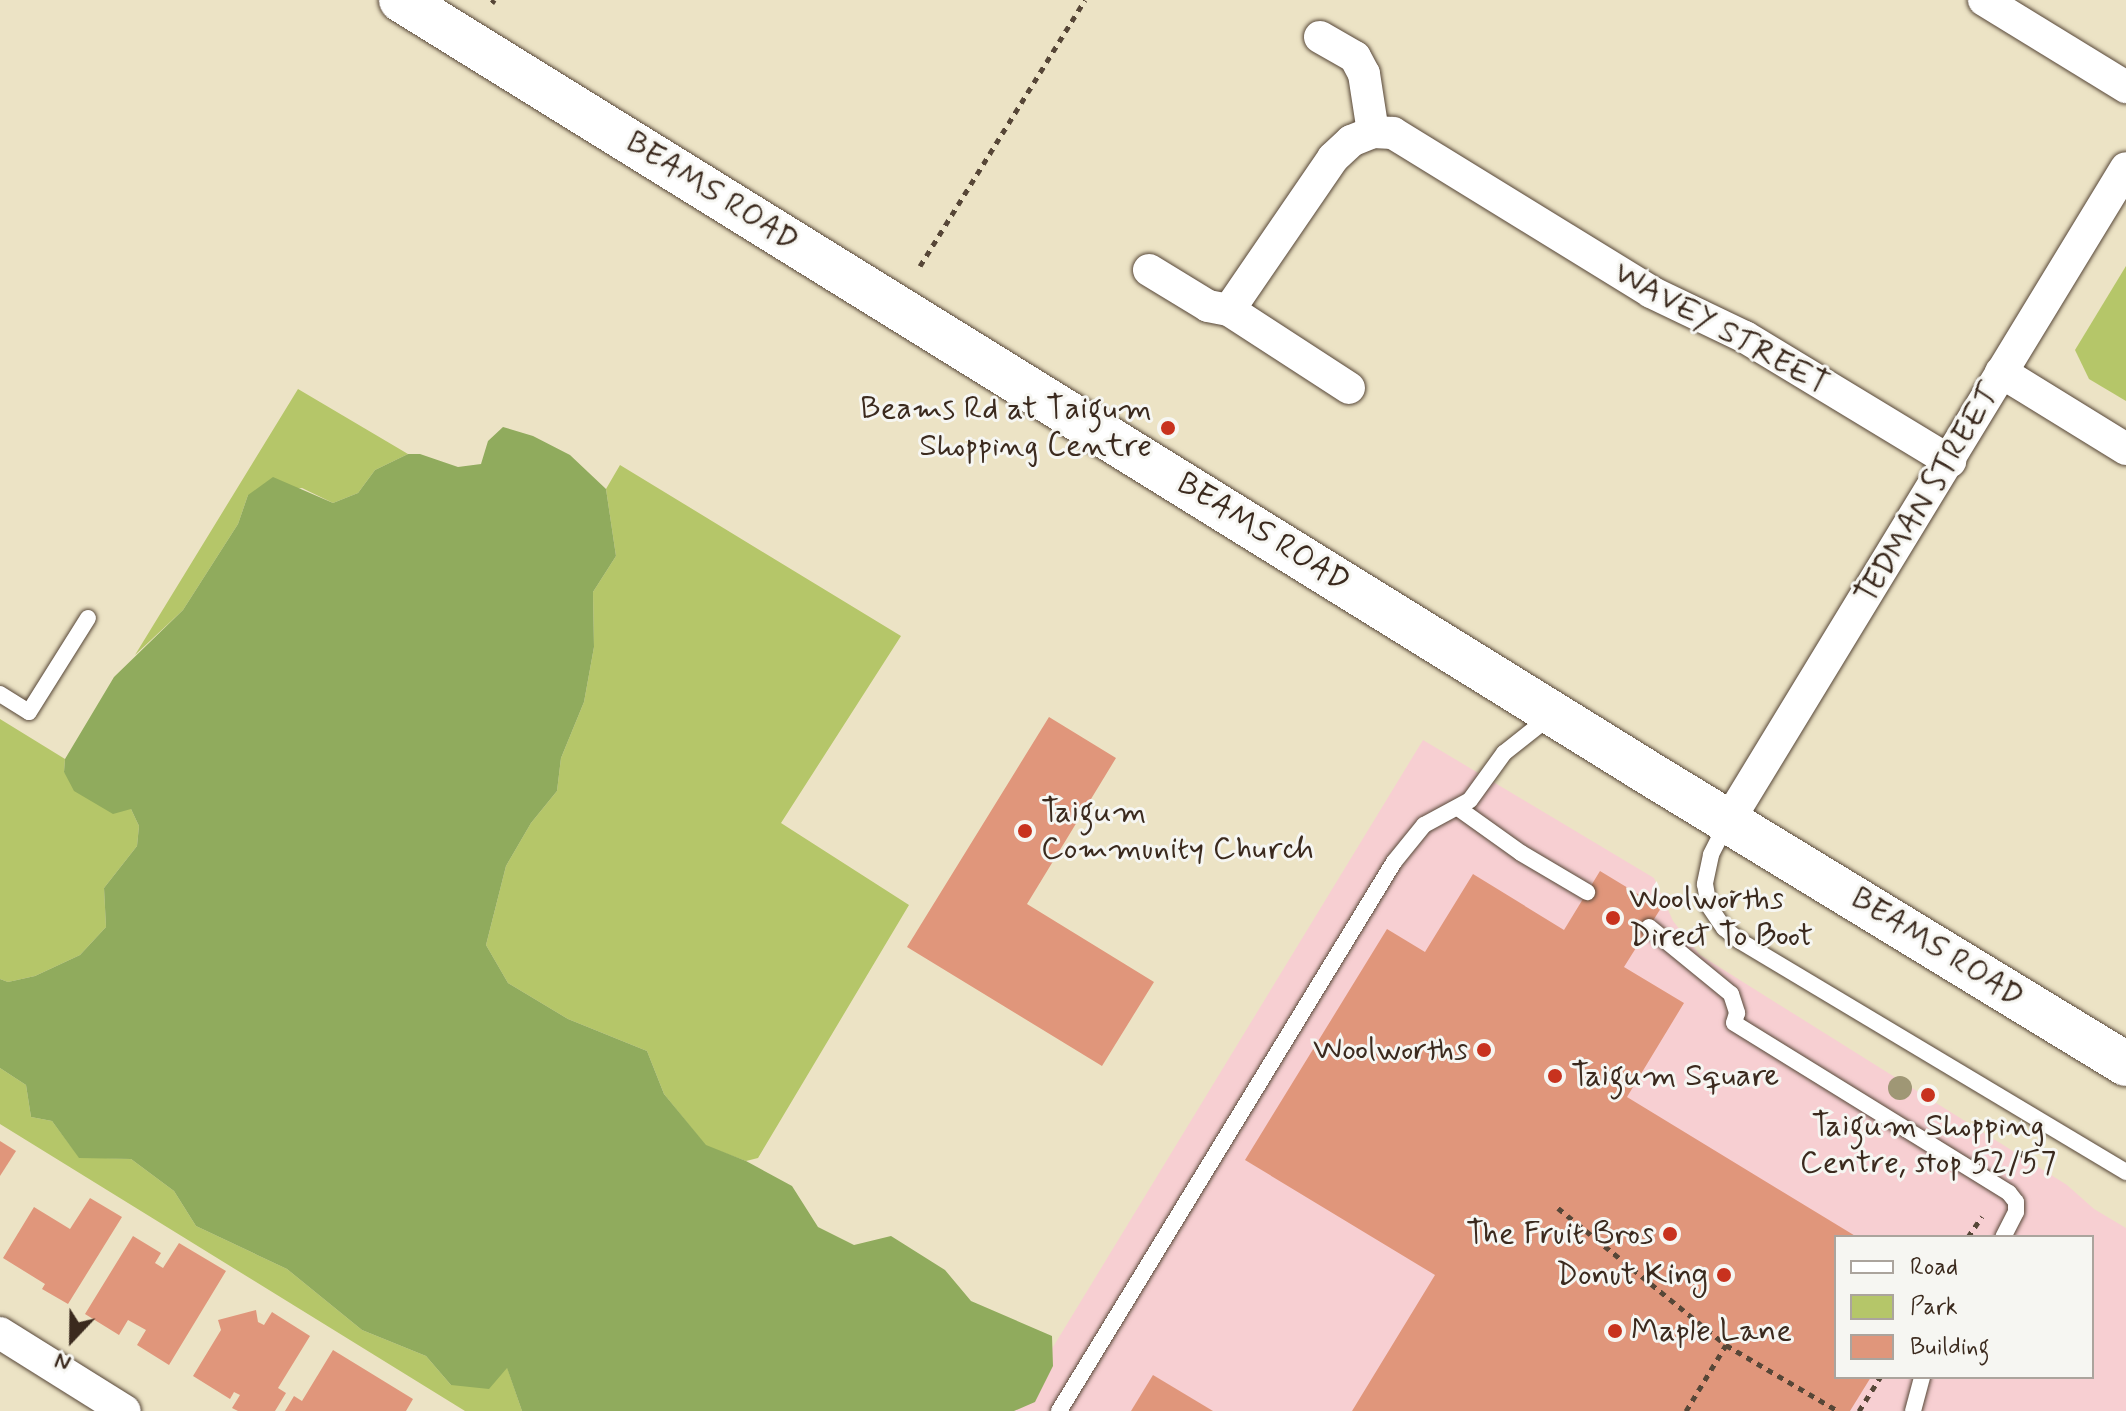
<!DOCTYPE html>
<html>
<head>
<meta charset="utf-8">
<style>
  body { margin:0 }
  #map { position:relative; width:2126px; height:1411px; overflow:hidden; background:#ece3c5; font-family:Mynerve,sans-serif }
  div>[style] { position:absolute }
  .built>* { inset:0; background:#f7cfd2 }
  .green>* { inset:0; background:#b5c669 }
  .forest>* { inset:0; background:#90ab5d }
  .building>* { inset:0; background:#e0967b }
  .path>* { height:5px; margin-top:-2.5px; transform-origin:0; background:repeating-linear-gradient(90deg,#564637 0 6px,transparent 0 12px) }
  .roads { filter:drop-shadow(0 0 2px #564637) drop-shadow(0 0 2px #564637) }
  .service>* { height:16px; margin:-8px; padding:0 8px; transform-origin:8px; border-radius:8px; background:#fff }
  .minor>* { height:32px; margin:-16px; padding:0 16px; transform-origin:16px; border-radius:16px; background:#fff }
  .secondary>* { height:44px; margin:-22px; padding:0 22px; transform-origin:22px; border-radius:22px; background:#fff }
  .trees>* { width:24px; height:24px; margin:-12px; border-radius:50%; background:#9f9775 }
  .dots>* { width:22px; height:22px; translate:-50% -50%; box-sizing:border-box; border:4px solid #f6f6f2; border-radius:50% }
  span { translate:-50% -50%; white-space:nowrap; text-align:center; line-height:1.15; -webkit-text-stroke:6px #f6f6f2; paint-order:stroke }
  .street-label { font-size:32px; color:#3b2a1e }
  .poi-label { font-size:32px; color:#3b2a1e }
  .right { translate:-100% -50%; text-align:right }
  .left { translate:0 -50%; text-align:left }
  .legend { position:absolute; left:1834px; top:1235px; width:260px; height:144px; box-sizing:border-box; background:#f6f6f2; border:2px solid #aba49d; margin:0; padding:10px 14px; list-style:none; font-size:24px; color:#3b2a1e }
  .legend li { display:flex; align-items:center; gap:16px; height:40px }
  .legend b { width:40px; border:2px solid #aba49d }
  .north { position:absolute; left:32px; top:1299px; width:80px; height:80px; -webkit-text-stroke:6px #f6f6f2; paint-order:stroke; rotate:202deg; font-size:22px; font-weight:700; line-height:32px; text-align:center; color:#3b2a1e }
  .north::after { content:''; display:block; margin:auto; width:28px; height:36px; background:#3b2a1e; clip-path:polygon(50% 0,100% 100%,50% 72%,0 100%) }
</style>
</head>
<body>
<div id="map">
  <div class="built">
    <i style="clip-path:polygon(evenodd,1423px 740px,1654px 878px,1673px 921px,1700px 955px,2067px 1185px,2094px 1209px,2126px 1228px,2126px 1411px,1014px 1411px,1423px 740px,1836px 1237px,2092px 1237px,2092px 1377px,1836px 1377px,1836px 1237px)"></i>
  </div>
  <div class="green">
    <i style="clip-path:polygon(2126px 266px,2126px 401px,2089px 379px,2075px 350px)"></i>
    <i style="clip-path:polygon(298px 389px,408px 454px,375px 470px,358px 493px,333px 503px,302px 488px,248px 495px,238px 524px,183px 610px,135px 655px)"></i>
    <i style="clip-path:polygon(620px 465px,901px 636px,781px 823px,909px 905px,758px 1158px,746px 1161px,706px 1146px,664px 1094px,647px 1051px,568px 1019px,508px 983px,486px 945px,506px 866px,531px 823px,557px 791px,561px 758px,584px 702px,594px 647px,593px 592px,616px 556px,606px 489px)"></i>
    <i style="clip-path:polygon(0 719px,65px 759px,64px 772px,131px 809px,139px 826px,137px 846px,104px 888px,106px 927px,80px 955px,35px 976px,8px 982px,0 979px)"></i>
    <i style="clip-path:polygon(0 1068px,26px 1085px,31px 1117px,52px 1121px,79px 1157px,131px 1159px,174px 1191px,196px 1226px,287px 1269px,362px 1330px,426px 1356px,451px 1385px,507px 1367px,522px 1411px,465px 1411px,0 1124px)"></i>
  </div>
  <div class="forest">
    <i style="clip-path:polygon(503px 427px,533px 436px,570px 455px,606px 489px,616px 556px,593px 592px,594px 647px,584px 702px,561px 758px,557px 791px,531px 823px,506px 866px,486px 945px,508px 983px,568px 1019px,647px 1051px,664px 1094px,706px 1145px,746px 1161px,792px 1186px,818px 1227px,854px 1245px,891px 1236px,945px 1270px,971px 1301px,1052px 1336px,1053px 1366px,1035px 1402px,1014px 1411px,522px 1411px,507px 1368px,489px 1389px,451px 1385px,426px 1356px,362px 1330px,287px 1269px,196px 1226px,174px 1191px,131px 1159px,79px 1158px,52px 1121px,31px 1117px,26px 1085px,0 1068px,0 979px,8px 982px,35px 976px,80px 955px,106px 927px,104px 888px,137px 846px,139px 826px,131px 809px,113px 814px,74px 791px,64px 772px,65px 759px,114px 677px,183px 610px,238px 524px,248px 495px,273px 477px,333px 503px,358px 493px,375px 470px,408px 454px,420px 454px,458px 467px,481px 464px,488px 441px)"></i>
  </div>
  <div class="building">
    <i style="clip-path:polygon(1049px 717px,1116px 758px,1027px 904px,1154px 982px,1102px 1066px,907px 947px)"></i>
    <i style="clip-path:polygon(1600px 871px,1661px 908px,1624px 967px,1684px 1003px,1627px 1097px,1857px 1237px,1836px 1237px,1836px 1377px,1871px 1377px,1850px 1411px,1352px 1411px,1435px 1275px,1245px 1160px,1387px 929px,1425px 952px,1473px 874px,1564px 930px)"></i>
    <i style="clip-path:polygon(0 1141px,16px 1151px,0 1176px)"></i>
    <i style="clip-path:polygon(90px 1198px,122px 1217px,68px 1304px,42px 1289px,45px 1284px,3px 1258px,34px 1207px,70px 1229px)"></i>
    <i style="clip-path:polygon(133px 1236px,161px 1253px,155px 1263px,163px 1268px,179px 1243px,226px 1271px,169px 1365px,137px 1345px,146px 1330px,128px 1320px,119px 1335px,85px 1314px)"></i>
    <i style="clip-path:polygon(256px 1310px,258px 1322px,264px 1325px,272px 1312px,310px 1336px,278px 1388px,286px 1393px,275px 1411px,238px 1411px,232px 1408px,240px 1395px,234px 1392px,230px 1399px,193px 1376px,221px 1330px,218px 1320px)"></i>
    <i style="clip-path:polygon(333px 1350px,413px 1399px,406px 1411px,285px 1411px,294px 1396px,302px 1401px)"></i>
    <i style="clip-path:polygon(1153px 1375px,1213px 1411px,1131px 1411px)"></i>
  </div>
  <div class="path">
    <i style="left:492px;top:3px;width:4px;rotate:-56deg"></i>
    <i style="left:920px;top:266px;width:313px;rotate:-58.2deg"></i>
    <i style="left:1730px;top:892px;width:26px;rotate:18deg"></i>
    <i style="left:2013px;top:1166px;width:19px;rotate:-58deg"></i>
    <i style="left:1558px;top:1208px;width:217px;rotate:39.2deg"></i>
    <i style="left:1726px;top:1345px;width:130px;rotate:30.5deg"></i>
    <i style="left:1968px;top:1237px;width:25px;rotate:-56deg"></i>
    <i style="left:1686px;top:1411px;width:77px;rotate:-58.8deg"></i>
    <i style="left:1859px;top:1411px;width:40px;rotate:-58deg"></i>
  </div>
  <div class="roads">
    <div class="service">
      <i style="left:0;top:694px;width:34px;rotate:32deg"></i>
      <i style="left:29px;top:712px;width:111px;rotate:-57.9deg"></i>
      <i style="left:1458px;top:808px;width:77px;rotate:35.5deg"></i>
      <i style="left:1521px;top:853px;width:77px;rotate:30.6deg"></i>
      <i style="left:1728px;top:821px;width:38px;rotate:117deg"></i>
      <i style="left:1711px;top:855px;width:30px;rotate:102deg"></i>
      <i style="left:1705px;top:884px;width:22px;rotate:80deg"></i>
      <i style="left:1709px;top:906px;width:27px;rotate:56deg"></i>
      <i style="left:1724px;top:928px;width:21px;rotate:39deg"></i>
      <i style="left:1740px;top:941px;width:450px;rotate:30.9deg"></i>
      <i style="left:1649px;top:927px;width:106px;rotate:39.3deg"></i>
      <i style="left:1731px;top:994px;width:20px;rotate:72deg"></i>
      <i style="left:1737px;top:1013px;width:10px;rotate:107deg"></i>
      <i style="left:1734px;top:1023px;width:323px;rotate:31.7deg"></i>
      <i style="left:2009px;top:1193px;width:11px;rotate:52deg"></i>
      <i style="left:2016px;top:1202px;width:10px;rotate:90deg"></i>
      <i style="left:2016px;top:1212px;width:28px;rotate:117deg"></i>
      <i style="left:1059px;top:1411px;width:643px;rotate:-58.61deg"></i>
      <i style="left:1394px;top:862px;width:48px;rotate:-51deg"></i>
      <i style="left:1424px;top:825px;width:52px;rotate:-28.5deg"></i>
      <i style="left:1470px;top:800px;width:58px;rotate:-54.1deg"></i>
      <i style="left:1504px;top:753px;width:61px;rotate:-38.4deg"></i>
      <i style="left:1913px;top:1411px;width:35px;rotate:-75deg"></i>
    </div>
    <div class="minor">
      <i style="left:1984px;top:0;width:167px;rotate:31.5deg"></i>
      <i style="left:1320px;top:37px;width:40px;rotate:29.7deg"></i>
      <i style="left:1355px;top:57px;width:19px;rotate:62deg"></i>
      <i style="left:1364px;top:74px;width:59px;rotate:81.2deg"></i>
      <i style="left:1149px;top:270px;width:69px;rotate:31.4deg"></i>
      <i style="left:1208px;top:306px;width:21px;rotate:11deg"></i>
      <i style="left:1229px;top:310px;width:143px;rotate:33deg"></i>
      <i style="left:1229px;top:310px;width:184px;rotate:-55.6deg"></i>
      <i style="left:1333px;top:158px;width:25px;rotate:-43deg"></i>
      <i style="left:1351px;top:141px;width:24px;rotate:-22deg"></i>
      <i style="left:1373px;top:132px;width:20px;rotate:3deg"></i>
      <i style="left:1393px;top:133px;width:303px;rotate:31.6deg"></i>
      <i style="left:1651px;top:292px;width:104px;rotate:25.6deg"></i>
      <i style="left:1745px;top:337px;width:240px;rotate:31.2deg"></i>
      <i style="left:2001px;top:372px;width:147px;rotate:31.6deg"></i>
      <i style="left:1729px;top:820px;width:763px;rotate:-58.66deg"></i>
      <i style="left:0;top:1333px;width:147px;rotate:32deg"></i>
    </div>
    <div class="secondary">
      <i style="left:401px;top:0;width:1460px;rotate:31.78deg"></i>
      <i style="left:1642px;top:769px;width:567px;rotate:31.36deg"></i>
    </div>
  </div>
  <div class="trees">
    <i style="left:1900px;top:1088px"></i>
  </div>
  <div class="dots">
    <i style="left:1168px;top:428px;background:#c8321e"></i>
    <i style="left:1025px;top:831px;background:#c8321e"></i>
    <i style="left:1613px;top:918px;background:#c8321e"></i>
    <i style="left:1484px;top:1050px;background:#c8321e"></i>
    <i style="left:1555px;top:1076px;background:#c8321e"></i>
    <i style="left:1928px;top:1095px;background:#c8321e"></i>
    <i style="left:1670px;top:1234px;background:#c8321e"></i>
    <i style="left:1724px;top:1275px;background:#c8321e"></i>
    <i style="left:1615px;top:1331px;background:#c8321e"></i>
  </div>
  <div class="street-label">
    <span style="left:712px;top:192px;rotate:32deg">BEAMS ROAD</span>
    <span style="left:1721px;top:329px;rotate:29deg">WAVEY STREET</span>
    <span style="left:1928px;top:494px;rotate:-59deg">TEDMAN STREET</span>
    <span style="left:1263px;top:533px;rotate:32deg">BEAMS ROAD</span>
    <span style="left:1937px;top:948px;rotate:32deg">BEAMS ROAD</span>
  </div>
  <div class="poi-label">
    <span class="right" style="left:1152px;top:428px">Beams Rd at Taigum<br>Shopping Centre</span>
    <span class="left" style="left:1041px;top:831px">Taigum<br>Community Church</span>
    <span class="left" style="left:1629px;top:918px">Woolworths<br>Direct To Boot</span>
    <span class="right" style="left:1468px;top:1050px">Woolworths</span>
    <span class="left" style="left:1571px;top:1076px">Taigum Square</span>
    <span style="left:1928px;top:1145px">Taigum Shopping<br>Centre, stop 52/57</span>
    <span class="right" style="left:1654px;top:1234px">The Fruit Bros</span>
    <span class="right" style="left:1708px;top:1275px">Donut King</span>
    <span class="left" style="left:1631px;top:1331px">Maple Lane</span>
  </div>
  <ul class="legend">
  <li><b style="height:10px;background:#fff"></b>Road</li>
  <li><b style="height:22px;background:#b5c669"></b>Park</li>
  <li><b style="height:22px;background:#e0967b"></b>Building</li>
  </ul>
  <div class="north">N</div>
</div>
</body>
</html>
